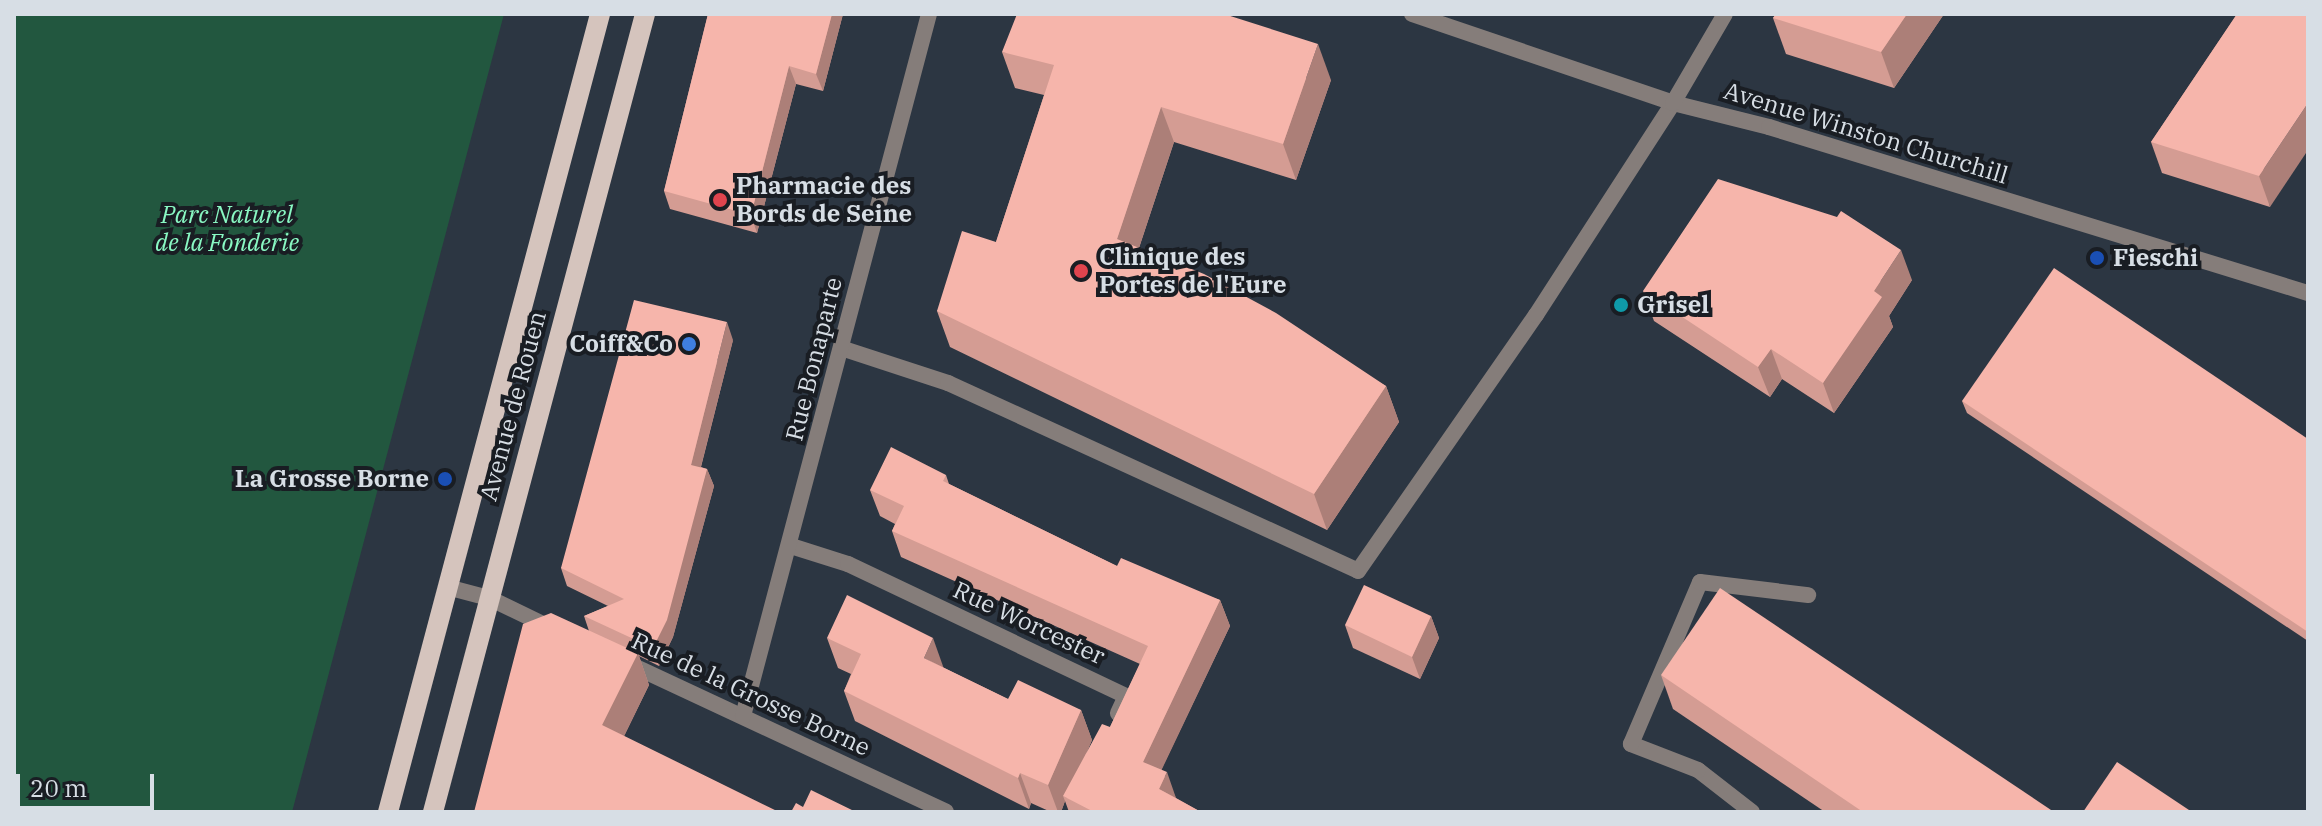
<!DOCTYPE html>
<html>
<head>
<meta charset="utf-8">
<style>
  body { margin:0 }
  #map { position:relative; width:2322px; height:826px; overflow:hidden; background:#2c3642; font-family:"IBM Plex Serif",serif }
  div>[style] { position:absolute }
  .green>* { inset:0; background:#22573f }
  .service>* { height:16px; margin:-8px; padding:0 8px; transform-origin:8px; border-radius:8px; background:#857d7a }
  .minor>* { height:16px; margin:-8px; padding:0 8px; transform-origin:8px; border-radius:8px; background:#857d7a }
  .primary>* { height:20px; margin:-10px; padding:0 10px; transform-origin:10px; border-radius:10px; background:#d5c4bd }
  .wall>* { inset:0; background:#d49c93 }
  .shaded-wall>* { inset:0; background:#ac7f78 }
  .building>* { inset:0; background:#f6b5ab }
  .dots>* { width:22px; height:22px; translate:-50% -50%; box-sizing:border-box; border:4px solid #191d23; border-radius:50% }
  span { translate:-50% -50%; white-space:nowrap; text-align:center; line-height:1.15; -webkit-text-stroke:8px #191d23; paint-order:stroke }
  .street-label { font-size:24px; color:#d7dee5 }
  .poi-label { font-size:24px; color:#d7dee5; font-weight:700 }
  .left { translate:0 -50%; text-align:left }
  .right { translate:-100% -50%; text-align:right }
  .park-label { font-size:24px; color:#89f8c3; font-style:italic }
  .frame { position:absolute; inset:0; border:16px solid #d7dee5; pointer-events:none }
  .scale { position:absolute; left:16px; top:774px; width:138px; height:36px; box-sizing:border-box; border:4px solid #d7dee5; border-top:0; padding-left:10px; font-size:24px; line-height:28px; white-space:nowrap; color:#d7dee5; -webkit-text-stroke:6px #191d23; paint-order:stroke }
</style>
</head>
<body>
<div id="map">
  <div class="green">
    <i style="clip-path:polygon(14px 14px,504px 14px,292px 812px,14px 812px)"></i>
  </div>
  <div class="service">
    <i style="left:841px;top:348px;width:113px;rotate:18.1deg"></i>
    <i style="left:948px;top:383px;width:451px;rotate:24.6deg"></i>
    <i style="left:1358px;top:571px;width:312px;rotate:-55.2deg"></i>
    <i style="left:1536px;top:315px;width:252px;rotate:-57.1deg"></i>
  </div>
  <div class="minor">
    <i style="left:1412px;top:14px;width:276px;rotate:18.8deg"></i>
    <i style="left:1673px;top:103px;width:99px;rotate:14deg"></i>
    <i style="left:1769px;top:127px;width:564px;rotate:17.12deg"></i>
    <i style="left:1673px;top:103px;width:103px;rotate:-59.7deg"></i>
    <i style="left:791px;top:546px;width:60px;rotate:17.5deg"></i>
    <i style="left:848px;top:564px;width:308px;rotate:25.4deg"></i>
    <i style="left:1126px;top:696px;width:19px;rotate:115deg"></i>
    <i style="left:447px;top:587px;width:43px;rotate:14.7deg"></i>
    <i style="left:489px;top:598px;width:71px;rotate:25.8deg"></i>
    <i style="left:625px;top:662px;width:354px;rotate:25deg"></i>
    <i style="left:743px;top:716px;width:726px;rotate:-75.16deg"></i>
    <i style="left:1752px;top:812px;width:68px;rotate:-142.1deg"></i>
    <i style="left:1698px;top:770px;width:72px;rotate:-158.8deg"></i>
    <i style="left:1631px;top:744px;width:176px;rotate:-66.9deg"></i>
    <i style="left:1700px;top:582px;width:109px;rotate:6.9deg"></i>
  </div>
  <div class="primary">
    <i style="left:388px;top:812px;width:826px;rotate:-75.12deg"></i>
    <i style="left:433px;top:812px;width:826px;rotate:-75.12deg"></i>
  </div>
  <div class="wall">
    <i style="clip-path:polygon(708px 14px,843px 14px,823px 91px,796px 84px,757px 233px,670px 209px,664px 191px)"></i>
    <i style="clip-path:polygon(1776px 14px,1944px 14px,1894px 88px,1786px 54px,1773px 18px)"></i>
    <i style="clip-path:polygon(2237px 14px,2270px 207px,2162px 173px,2151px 142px)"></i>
    <i style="clip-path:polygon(1002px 52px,1331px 80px,1296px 180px,1174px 142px,1139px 248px,1386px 386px,1399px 422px,1327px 530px,950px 347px,937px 311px,996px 242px,1044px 95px,1015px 88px)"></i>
    <i style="clip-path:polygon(1912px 280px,1889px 316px,1893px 327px,1834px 413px,1782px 379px,1770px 397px,1654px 321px,1643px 291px)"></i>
    <i style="clip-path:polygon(733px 340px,701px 467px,707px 469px,714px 486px,673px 637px,659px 666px,639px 656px,649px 685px,624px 736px,474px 812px,589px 631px,584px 616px,608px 606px,567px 586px,561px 568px)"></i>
    <i style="clip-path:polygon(1962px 401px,2308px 439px,2308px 641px,1967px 413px)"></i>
    <i style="clip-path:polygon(946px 475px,949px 484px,1117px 566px,1220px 600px,1230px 626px,1161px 770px,1176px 798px,1201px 812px,1069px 812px,1065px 801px,1061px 812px,1051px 812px,1031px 803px,1029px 809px,855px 721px,844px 691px,851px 674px,838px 668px,827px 638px,944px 668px,1008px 699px,1081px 710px,1092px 740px,1086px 754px,1110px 727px,1140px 664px,901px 557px,892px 531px,895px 524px,880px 516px,870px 490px)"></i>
    <i style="clip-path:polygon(1431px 616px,1439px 638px,1420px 679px,1353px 648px,1345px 625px)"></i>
    <i style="clip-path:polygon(1661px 675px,2054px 812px,1825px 812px,1673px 709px)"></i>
  </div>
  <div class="shaded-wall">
    <i style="clip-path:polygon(832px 14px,843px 14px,823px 91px,816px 74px)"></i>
    <i style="clip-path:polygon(1907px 14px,1944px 14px,1894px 88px,1881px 52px)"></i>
    <i style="clip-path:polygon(1318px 44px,1331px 80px,1296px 180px,1283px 144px)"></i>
    <i style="clip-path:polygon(789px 66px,796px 84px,757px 233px,751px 215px)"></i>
    <i style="clip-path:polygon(2308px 103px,2308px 150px,2270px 207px,2259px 176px)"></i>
    <i style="clip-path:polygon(1161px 107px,1174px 142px,1130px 275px,1117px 239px)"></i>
    <i style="clip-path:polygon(1901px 250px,1912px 280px,1889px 316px,1893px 327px,1834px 413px,1823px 383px,1874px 291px)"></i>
    <i style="clip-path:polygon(727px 322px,733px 340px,697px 482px,691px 465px)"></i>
    <i style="clip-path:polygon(1771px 349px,1782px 379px,1770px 397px,1758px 367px)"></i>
    <i style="clip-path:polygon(1386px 386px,1399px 422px,1327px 530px,1314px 494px)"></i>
    <i style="clip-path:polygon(707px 469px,714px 486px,673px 637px,659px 666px,653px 648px)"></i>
    <i style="clip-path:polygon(1220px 600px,1230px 626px,1153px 788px,1143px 762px)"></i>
    <i style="clip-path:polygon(1431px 616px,1439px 638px,1420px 679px,1412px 657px)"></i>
    <i style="clip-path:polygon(933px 638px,944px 669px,924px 658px)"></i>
    <i style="clip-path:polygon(638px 653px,649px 685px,614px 757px,602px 725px)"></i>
    <i style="clip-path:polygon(1081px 710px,1092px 740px,1067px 798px,1063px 796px,1065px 801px,1061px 812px,1058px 812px,1048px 785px)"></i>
    <i style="clip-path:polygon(1167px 772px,1176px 798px,1159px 789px)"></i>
    <i style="clip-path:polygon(1020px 773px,1031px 803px,1029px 809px,1018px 778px)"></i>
  </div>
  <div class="building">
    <i style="clip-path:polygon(708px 14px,832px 14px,816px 74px,789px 66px,751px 215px,664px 191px)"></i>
    <i style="clip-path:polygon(1017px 14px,1224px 14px,1318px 44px,1283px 144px,1161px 107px,1117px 239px,1204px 274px,1276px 313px,1386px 386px,1314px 494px,937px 311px,962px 231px,996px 242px,1054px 65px,1002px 52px)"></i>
    <i style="clip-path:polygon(1776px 14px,1907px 14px,1881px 52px,1773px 18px)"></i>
    <i style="clip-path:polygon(2237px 14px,2308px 14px,2308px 103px,2259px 176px,2151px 142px)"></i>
    <i style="clip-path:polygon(1718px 179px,1837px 217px,1841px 211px,1901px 250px,1874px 291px,1882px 297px,1823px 383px,1771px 349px,1758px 367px,1643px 291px)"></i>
    <i style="clip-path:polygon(2054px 268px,2308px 439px,2308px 632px,1962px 401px)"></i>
    <i style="clip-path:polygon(634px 300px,727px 322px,691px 465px,707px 469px,667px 620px,653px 648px,584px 616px,624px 599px,561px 568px)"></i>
    <i style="clip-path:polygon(891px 447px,946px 475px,943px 481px,1117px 566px,1121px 558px,1220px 600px,1143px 762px,1167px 772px,1159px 789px,1201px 812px,1094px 812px,1063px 796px,1102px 724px,1110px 727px,1148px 646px,892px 531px,904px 506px,870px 490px)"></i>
    <i style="clip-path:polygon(1364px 585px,1431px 616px,1412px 657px,1345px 625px)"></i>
    <i style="clip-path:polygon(1720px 588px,2054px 812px,1863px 812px,1661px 675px)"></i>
    <i style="clip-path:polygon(847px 595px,933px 638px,924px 658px,1008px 699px,1018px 680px,1081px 710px,1048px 785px,1020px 773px,1018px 778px,844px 691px,861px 654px,827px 638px)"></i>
    <i style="clip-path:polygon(551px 613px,638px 653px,602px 725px,779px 812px,474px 812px,523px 624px)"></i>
    <i style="clip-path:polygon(2117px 762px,2192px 812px,2083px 812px)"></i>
    <i style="clip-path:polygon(811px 790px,856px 812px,791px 812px,796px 803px,803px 807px)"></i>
  </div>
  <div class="dots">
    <i style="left:720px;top:200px;background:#e0444e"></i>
    <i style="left:2097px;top:258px;background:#1a4fb4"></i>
    <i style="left:1081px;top:271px;background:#e0444e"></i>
    <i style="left:1621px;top:305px;background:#0f9aa8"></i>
    <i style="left:689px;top:344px;background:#3f7fe0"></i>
    <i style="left:445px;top:479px;background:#1a4fb4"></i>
  </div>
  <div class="street-label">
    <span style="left:1866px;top:133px;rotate:17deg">Avenue Winston Churchill</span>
    <span style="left:814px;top:359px;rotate:-76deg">Rue Bonaparte</span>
    <span style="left:513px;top:406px;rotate:-75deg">Avenue de Rouen</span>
    <span style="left:1029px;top:623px;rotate:25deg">Rue Worcester</span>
    <span style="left:751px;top:694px;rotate:25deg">Rue de la Grosse Borne</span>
  </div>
  <div class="poi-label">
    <span class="left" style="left:736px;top:200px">Pharmacie des<br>Bords de Seine</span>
    <span class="left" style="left:1099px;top:271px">Clinique des<br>Portes de l'Eure</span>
    <span class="left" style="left:2113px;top:258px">Fieschi</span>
    <span class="left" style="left:1637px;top:305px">Grisel</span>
    <span class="right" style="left:673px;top:344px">Coiff&amp;Co</span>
    <span class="right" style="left:429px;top:479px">La Grosse Borne</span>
  </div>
  <div class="park-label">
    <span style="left:227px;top:229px">Parc Naturel<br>de la Fonderie</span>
  </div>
  <div class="frame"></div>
  <div class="scale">20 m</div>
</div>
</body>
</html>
